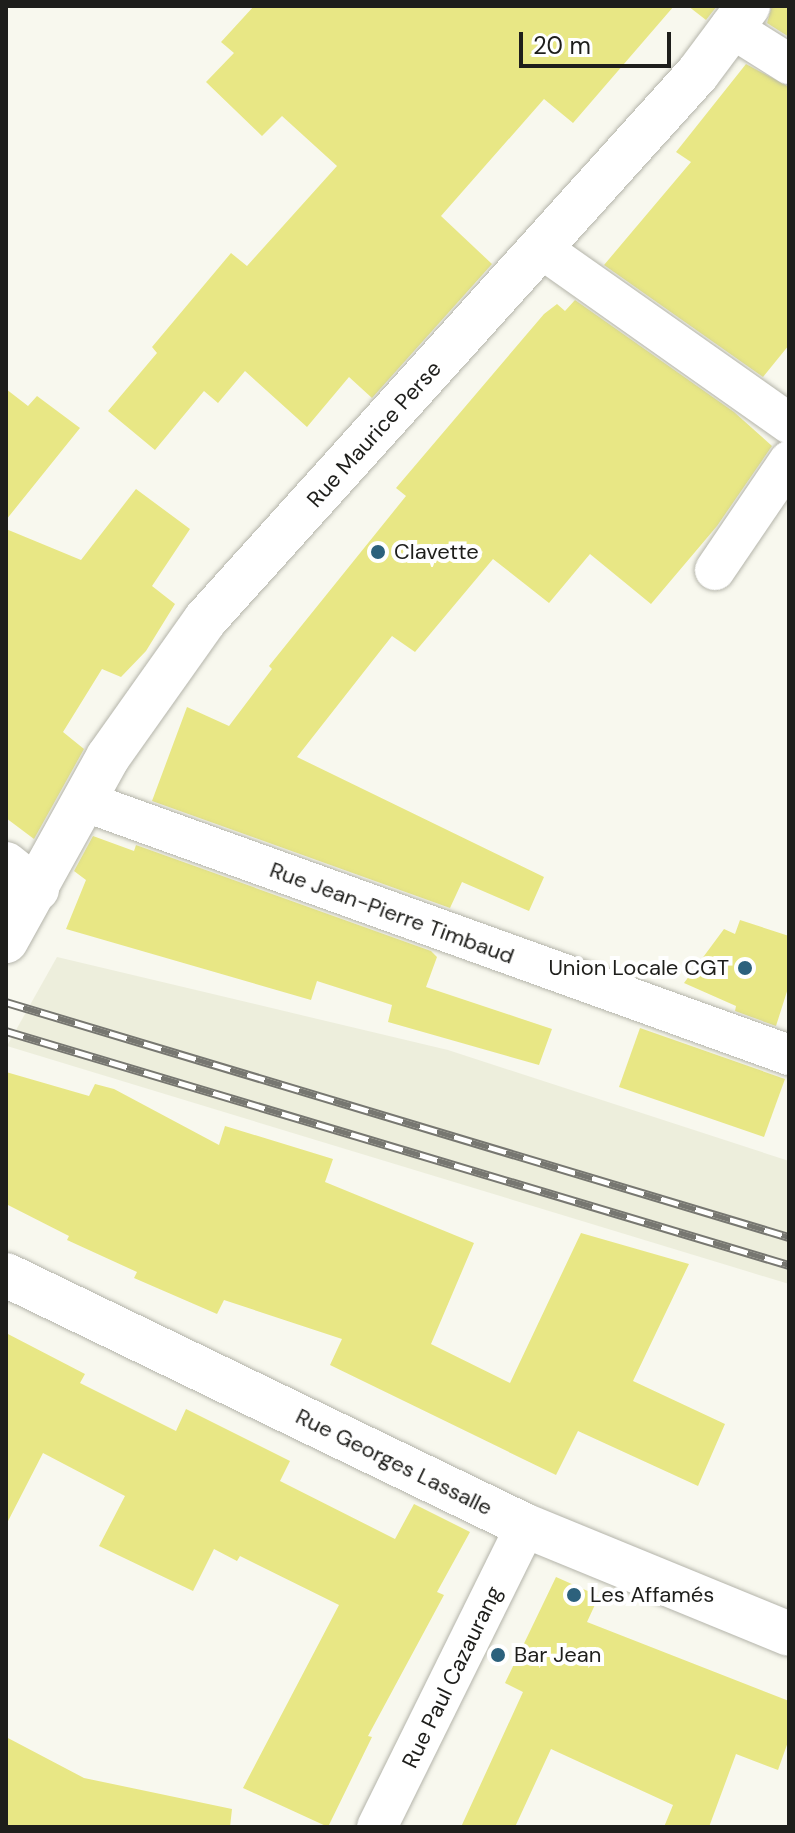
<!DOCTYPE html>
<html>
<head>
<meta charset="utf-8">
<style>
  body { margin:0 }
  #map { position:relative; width:795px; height:1833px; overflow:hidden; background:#f8f8ee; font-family:"DM Sans",sans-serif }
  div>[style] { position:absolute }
  .built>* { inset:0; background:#edeedc }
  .building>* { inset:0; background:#e8e785 }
  .roads { filter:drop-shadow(0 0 2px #b4b4aa) drop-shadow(0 0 2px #b4b4aa) }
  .minor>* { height:40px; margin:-20px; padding:0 20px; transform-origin:20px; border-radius:20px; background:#fff }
  .tertiary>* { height:44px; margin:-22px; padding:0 22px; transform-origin:22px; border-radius:22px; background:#fff }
  .rail>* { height:9px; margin-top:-4.5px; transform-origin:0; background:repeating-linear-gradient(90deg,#fff 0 18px,#777771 0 36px); box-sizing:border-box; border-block:2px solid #777771 }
  .dots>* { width:22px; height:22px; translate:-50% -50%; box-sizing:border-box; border:4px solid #fff; border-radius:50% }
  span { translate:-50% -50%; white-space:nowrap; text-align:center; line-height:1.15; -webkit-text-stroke:8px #fff; paint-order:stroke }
  .street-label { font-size:22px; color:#1e1e1b }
  .poi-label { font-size:22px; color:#1e1e1b }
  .left { translate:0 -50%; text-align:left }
  .right { translate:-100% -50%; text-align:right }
  .frame { position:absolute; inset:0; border:8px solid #1e1e1b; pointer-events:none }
  .scale { position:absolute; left:519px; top:32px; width:152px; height:36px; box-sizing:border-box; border:4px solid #1e1e1b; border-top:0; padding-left:10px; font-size:24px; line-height:28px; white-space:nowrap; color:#1e1e1b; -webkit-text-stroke:6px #fff; paint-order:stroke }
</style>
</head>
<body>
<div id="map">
  <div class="built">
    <i style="clip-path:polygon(57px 957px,448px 1050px,789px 1161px,789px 1284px,7px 1046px)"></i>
  </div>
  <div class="building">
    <i style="clip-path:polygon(254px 6px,674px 6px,573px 123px,544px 99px,441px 216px,492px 264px,372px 398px,349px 377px,307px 427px,245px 371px,218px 403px,204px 391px,155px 450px,108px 411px,157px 353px,152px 347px,231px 253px,247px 266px,337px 166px,282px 116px,262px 136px,206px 82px,234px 53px,221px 42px)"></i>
    <i style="clip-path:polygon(688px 6px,717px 6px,706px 20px)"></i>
    <i style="clip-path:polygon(772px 6px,789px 6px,789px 37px,767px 23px)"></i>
    <i style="clip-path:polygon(746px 64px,789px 87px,789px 345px,763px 377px,604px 265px,691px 162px,676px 152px)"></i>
    <i style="clip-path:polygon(575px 300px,734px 412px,772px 446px,717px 526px,651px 604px,590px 554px,549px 603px,493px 559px,415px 652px,392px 636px,297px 757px,544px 877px,529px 911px,462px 882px,450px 908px,152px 801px,187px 707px,229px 726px,272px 669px,269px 666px,406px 496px,396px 488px,544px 314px,557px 304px,565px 311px)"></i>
    <i style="clip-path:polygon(6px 389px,28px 406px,37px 396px,80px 428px,6px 520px)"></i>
    <i style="clip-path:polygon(136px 489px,190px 529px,152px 586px,175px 604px,146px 651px,121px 677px,102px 669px,63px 732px,84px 749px,34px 839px,6px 818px,6px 529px,81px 560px)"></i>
    <i style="clip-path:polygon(93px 836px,134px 851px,136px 845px,431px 951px,437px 957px,426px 987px,552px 1029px,539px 1065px,388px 1022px,392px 1005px,317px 981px,311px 1000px,66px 929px,86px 880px,74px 871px)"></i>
    <i style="clip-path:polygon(740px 920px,789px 936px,789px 985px,776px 1026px,735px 1011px,736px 1006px,684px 983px,724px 929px,735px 934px)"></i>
    <i style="clip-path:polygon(640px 1028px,785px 1079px,764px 1137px,619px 1087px)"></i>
    <i style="clip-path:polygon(6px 1072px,89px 1096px,95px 1084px,114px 1089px,219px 1145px,225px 1126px,333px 1159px,325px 1182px,474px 1243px,431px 1344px,510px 1383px,581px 1233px,689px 1264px,633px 1381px,725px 1424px,698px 1486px,578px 1431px,556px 1475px,330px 1365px,342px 1339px,224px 1300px,217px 1314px,134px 1278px,137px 1272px,67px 1240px,69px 1236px,6px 1204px)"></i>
    <i style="clip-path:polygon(6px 1333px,85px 1374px,80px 1383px,176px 1431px,186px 1409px,290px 1461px,280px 1481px,395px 1539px,414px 1504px,470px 1532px,437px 1592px,444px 1595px,368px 1736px,372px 1737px,328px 1827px,243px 1788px,339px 1605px,240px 1556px,237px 1561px,214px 1549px,193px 1591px,99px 1546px,125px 1496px,43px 1453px,6px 1525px)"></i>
    <i style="clip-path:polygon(556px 1577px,599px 1596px,587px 1622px,789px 1701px,789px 1739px,778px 1770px,736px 1754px,709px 1827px,664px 1827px,673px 1805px,551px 1749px,515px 1827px,461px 1827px,523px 1692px,505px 1683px)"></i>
    <i style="clip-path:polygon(6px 1737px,84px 1778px,232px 1809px,230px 1827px,6px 1827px)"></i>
  </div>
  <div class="roads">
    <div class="minor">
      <i style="left:730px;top:27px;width:70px;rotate:32.1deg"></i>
      <i style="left:542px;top:249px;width:302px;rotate:35.2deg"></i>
      <i style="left:715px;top:570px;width:132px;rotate:-55.8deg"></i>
      <i style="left:86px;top:802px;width:747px;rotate:19.79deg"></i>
      <i style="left:377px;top:1827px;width:336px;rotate:-63.7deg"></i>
    </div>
    <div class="tertiary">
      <i style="left:6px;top:864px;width:40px;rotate:39deg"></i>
      <i style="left:6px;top:941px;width:210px;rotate:-61deg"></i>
      <i style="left:108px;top:757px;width:168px;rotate:-54.7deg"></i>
      <i style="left:205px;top:620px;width:736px;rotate:-47.97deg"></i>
      <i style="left:698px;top:73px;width:84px;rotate:-53.3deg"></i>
      <i style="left:6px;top:1275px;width:577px;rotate:25.77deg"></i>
      <i style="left:526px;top:1526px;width:284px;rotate:22.3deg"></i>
    </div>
  </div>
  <div class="rail">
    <i style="left:6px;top:1002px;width:818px;rotate:16.71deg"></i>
    <i style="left:6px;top:1031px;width:817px;rotate:16.64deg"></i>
  </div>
  <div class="dots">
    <i style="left:378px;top:552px;background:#2c617c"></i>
    <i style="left:745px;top:968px;background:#2c617c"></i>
    <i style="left:574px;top:1595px;background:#2c617c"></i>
    <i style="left:498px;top:1655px;background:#2c617c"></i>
  </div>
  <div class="street-label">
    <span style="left:374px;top:434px;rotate:-48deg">Rue Maurice Perse</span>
    <span style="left:392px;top:913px;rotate:20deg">Rue Jean-Pierre Timbaud</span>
    <span style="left:394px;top:1462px;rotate:26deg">Rue Georges Lassalle</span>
    <span style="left:452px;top:1677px;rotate:-64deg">Rue Paul Cazaurang</span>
  </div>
  <div class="poi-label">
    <span class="left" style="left:394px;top:552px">Clavette</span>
    <span class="right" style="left:729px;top:968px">Union Locale CGT</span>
    <span class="left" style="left:590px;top:1595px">Les Affamés</span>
    <span class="left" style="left:514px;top:1655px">Bar Jean</span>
  </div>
  <div class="frame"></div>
  <div class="scale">20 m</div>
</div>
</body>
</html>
